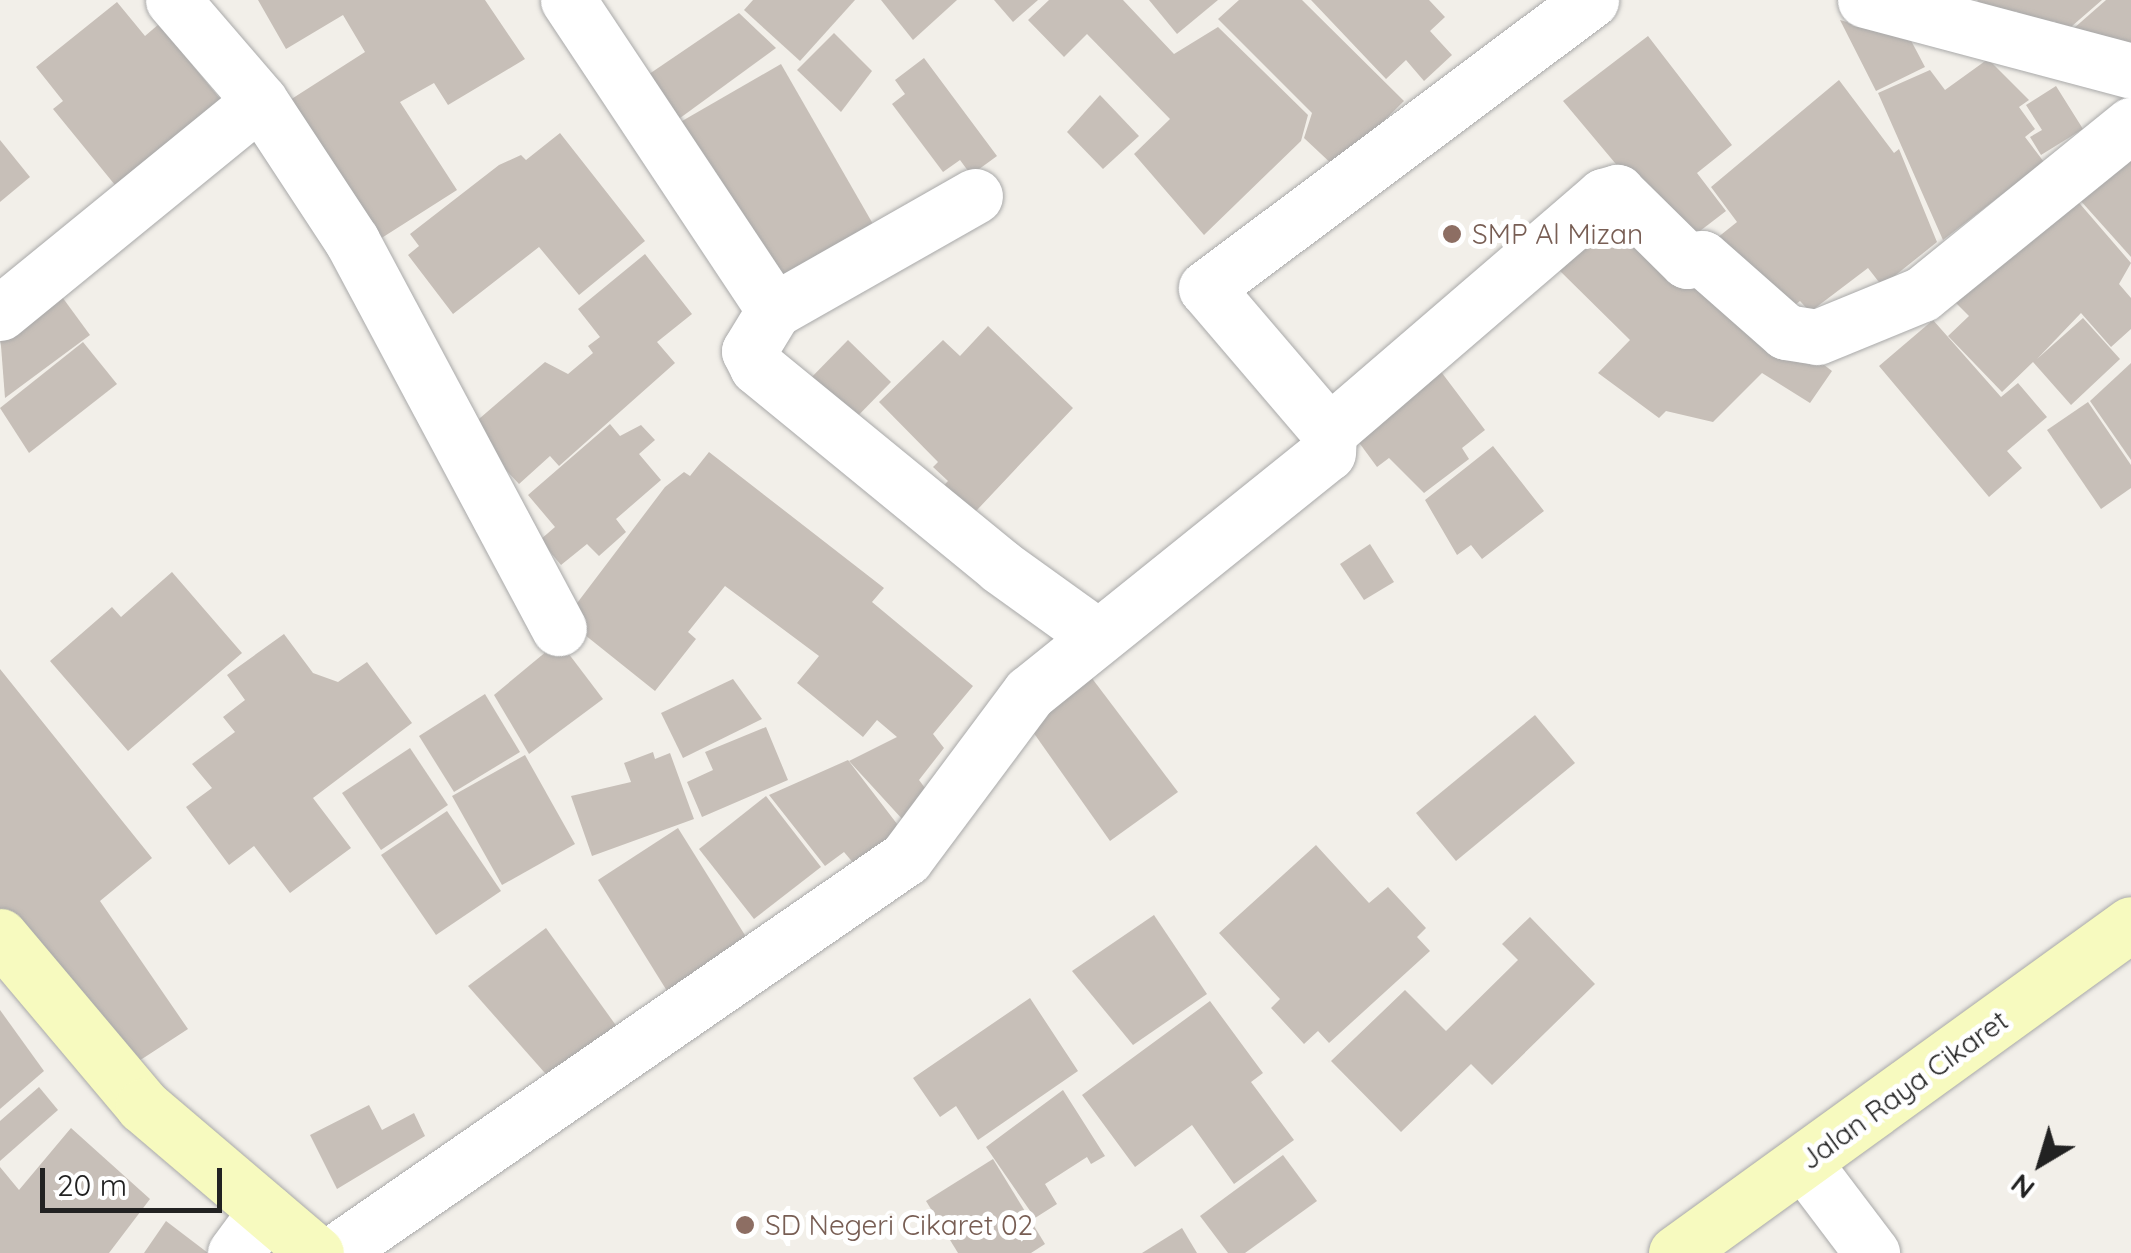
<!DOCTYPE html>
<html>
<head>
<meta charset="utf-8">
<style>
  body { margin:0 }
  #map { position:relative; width:2131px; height:1253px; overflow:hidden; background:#f2efe9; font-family:Quicksand,sans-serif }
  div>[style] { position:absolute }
  .building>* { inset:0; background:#c7bfb8 }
  .roads { filter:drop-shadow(0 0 2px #a9a9a9) drop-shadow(0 0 2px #a9a9a9) }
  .street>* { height:55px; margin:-27.5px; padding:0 27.5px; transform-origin:27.5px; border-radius:27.5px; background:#fff }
  .secondary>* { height:55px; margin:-27.5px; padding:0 27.5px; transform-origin:27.5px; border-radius:27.5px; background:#f7fabf }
  .dots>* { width:28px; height:28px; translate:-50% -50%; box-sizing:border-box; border:5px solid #fff; border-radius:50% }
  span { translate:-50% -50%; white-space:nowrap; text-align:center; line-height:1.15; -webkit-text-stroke:10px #fff; paint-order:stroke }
  .education-label { font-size:28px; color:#785e54 }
  .left { translate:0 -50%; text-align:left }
  .street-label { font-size:28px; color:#222 }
  .north { position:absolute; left:1991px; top:1113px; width:100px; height:100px; -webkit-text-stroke:8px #fff; paint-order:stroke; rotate:218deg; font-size:28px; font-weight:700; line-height:40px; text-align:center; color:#222 }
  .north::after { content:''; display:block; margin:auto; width:35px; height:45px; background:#222; clip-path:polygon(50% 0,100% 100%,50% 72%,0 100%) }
  .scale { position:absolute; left:40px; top:1168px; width:182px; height:45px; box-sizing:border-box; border:5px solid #222; border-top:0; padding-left:12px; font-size:30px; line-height:35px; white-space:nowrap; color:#222; -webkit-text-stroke:8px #fff; paint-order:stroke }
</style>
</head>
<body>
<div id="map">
  <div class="building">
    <i style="clip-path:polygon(258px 0,485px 0,525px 59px,448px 105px,434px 83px,400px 102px,457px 190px,369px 246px,279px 107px,365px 52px,343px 15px,286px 49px)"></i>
    <i style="clip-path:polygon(753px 0,855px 0,800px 61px,744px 10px)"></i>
    <i style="clip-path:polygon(881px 0,957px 0,913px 40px)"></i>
    <i style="clip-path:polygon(994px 0,1038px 0,1013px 22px)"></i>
    <i style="clip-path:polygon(1049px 0,1123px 0,1174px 54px,1218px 27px,1308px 115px,1301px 141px,1204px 235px,1134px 154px,1170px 119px,1087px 34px,1064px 57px,1028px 20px)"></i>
    <i style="clip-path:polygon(1149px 0,1218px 0,1177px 34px)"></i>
    <i style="clip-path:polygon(1239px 0,1302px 0,1404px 101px,1336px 168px,1304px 138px,1312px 113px,1218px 19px)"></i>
    <i style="clip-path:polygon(1311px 0,1429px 0,1445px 17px,1430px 31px,1452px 55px,1424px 81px,1406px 60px,1386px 79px)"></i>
    <i style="clip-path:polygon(1977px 0,2102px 0,2064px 33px,2054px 21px,2037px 35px,2016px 11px,1998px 26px)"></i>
    <i style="clip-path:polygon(2106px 0,2131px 0,2131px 43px,2073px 29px)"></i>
    <i style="clip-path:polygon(117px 2px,145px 36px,159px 24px,221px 100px,115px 185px,53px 109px,63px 101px,36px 67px)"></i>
    <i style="clip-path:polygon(739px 13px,776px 48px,665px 129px,633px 85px)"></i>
    <i style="clip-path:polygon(1840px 20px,1895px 36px,1906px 31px,1925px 67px,1876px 91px)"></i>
    <i style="clip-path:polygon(834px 33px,872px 71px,841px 112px,797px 70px)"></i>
    <i style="clip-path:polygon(1648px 36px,1732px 145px,1697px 173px,1726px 211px,1683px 244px,1563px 101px)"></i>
    <i style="clip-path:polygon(924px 58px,997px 156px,971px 175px,960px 160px,943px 172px,892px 104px,905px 94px,895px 80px)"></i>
    <i style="clip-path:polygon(1988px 59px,2029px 100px,2019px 107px,2035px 129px,2025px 137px,2044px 162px,1943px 240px,1878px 93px,1930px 70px,1945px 90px)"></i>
    <i style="clip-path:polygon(781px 64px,877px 231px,767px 294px,670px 128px)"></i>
    <i style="clip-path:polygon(1839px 80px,1894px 153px,1899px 149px,1937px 242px,1882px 286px,1868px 268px,1810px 312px,1800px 301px,1779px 318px,1717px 238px,1737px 222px,1711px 187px)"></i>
    <i style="clip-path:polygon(2056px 86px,2083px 129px,2041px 155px,2030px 137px,2042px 130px,2026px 105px)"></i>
    <i style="clip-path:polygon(1100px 95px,1139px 136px,1103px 169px,1067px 132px)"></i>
    <i style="clip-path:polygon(560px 133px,645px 241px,579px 295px,539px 247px,453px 314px,408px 255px,419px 246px,410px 234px,499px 165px,521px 155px,526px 160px)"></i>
    <i style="clip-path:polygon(2131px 136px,2131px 257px,2071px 190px)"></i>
    <i style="clip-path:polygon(0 140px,30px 177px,0 202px)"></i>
    <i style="clip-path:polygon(2068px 190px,2131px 263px,2119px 284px,2131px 298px,2131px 329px,2111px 347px,2081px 313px,2037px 359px,2083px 318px,2120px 359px,2071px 405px,2033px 362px,2002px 392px,1948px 336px,1969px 316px,1953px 300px)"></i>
    <i style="clip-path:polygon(1621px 209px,1832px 371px,1810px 403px,1762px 373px,1713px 422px,1666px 411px,1659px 418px,1598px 373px,1630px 340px,1559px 270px)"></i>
    <i style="clip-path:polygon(645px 254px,692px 314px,657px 342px,675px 363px,559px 466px,550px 456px,519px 484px,506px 470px,496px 480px,458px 437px,545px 362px,568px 374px,593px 353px,588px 346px,600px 337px,578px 309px)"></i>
    <i style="clip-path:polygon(57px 290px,90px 335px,5px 398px,0 333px)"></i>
    <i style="clip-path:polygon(1933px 320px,2001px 397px,2018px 383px,2047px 417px,2007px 451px,2022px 468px,1989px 497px,1879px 366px)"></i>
    <i style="clip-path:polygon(988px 326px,1073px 408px,962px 526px,932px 498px,948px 481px,933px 467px,938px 462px,879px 402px,943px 340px,960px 356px)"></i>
    <i style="clip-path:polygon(848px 340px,891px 382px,846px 428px,804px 385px)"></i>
    <i style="clip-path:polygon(83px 342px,117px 384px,29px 453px,0 408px)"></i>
    <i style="clip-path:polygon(2131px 363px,2131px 460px,2090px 401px)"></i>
    <i style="clip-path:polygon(1439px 369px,1485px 430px,1462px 448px,1469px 459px,1424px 493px,1389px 458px,1377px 467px,1352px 433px)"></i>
    <i style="clip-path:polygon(2088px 402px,2131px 465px,2131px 488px,2101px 509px,2047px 430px)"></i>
    <i style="clip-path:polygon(610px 424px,620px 436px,641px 425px,655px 440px,639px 454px,661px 480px,616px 519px,626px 532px,599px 556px,587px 544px,561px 565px,540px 540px,555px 527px,528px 495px)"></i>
    <i style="clip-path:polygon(1493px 446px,1544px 511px,1482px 559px,1471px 545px,1457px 555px,1425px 500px)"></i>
    <i style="clip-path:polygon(709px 452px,884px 588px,872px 602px,973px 686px,933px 734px,944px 748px,919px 780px,928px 792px,904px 821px,849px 761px,897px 737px,877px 720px,863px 737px,797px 683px,819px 656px,725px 586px,688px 632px,696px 639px,655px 691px,565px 619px,665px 487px,684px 472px,690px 476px)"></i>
    <i style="clip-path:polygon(1370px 544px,1394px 582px,1364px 600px,1340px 564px)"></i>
    <i style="clip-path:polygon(172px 572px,242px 653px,128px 751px,50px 661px,112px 607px,121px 617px)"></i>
    <i style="clip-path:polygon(284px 634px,313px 673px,338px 682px,367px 662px,412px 723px,313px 798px,351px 848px,290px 893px,254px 846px,229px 865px,186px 807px,212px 788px,192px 764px,235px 732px,223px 717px,245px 700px,227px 675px)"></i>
    <i style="clip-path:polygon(559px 641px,603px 699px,529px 754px,494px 695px)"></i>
    <i style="clip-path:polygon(0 669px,152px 858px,100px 901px,188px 1029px,122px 1072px,0 911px)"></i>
    <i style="clip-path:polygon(1085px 669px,1178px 792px,1110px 841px,1021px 715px)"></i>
    <i style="clip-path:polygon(733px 679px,762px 719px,683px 758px,661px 713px)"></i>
    <i style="clip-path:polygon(485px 694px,520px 752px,454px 792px,419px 736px)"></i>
    <i style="clip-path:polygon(1535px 715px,1575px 763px,1456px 861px,1416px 813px)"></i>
    <i style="clip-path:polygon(766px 727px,788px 780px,702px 817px,687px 782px,713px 770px,705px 752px)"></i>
    <i style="clip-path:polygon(410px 748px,448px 805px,381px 850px,342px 793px)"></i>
    <i style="clip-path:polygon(653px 752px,655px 759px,670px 753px,694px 819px,592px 856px,571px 796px,631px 782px,624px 763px)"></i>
    <i style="clip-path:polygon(525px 755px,575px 844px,502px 885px,452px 796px)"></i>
    <i style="clip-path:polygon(848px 760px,904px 833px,855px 865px,844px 852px,825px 866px,769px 795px)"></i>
    <i style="clip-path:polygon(766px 796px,821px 867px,754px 919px,699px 849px)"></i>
    <i style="clip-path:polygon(447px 811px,501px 891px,436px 935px,381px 855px)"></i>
    <i style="clip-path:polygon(678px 828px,753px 948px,672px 999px,598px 880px)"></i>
    <i style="clip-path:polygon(1316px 845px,1369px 903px,1388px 887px,1426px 928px,1417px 937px,1430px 951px,1329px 1043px,1318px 1031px,1304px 1044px,1271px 1008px,1280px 999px,1219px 933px)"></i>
    <i style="clip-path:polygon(1154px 915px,1207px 994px,1133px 1045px,1072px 971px)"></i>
    <i style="clip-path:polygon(1530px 917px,1595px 984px,1492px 1085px,1471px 1064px,1401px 1132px,1331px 1061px,1405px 990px,1446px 1031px,1518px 960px,1502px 944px)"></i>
    <i style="clip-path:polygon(546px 928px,625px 1038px,552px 1081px,468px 986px)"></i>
    <i style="clip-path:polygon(1030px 998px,1078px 1071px,978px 1140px,956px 1106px,940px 1117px,913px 1078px)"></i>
    <i style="clip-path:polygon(1210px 1001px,1263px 1073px,1251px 1082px,1294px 1140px,1234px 1184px,1192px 1125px,1135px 1167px,1082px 1095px)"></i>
    <i style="clip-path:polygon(0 1010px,44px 1071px,0 1109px)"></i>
    <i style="clip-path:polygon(39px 1087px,58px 1110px,0 1161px,0 1121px)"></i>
    <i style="clip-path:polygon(1063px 1090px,1105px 1156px,1091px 1164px,1087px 1157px,1045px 1184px,1057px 1204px,1035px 1218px,986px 1147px)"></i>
    <i style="clip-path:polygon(369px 1105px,382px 1130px,414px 1113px,425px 1136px,337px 1189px,310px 1135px)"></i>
    <i style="clip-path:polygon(71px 1128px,150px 1199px,109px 1253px,0 1253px,0 1167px,19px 1190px)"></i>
    <i style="clip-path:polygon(1283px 1155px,1317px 1201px,1245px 1253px,1228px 1253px,1200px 1216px)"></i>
    <i style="clip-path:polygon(993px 1159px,1045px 1244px,1031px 1253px,958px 1253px,926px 1201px)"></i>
    <i style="clip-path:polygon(166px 1221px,208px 1253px,144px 1253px)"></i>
    <i style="clip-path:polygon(1182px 1228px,1197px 1253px,1142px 1253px)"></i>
  </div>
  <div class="roads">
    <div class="street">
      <i style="left:173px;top:0;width:133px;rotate:49.3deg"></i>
      <i style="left:260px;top:101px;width:168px;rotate:56.7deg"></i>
      <i style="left:352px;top:241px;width:439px;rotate:61.9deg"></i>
      <i style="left:568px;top:0;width:372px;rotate:56.4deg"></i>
      <i style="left:1865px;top:0;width:275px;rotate:14.9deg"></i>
      <i style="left:975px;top:196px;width:231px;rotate:150.4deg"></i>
      <i style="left:774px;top:310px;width:48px;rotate:121.4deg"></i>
      <i style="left:749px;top:351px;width:18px;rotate:63deg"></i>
      <i style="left:757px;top:367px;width:315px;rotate:39.3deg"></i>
      <i style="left:1001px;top:567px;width:118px;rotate:35.7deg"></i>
      <i style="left:0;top:313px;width:335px;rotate:-39.2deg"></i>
      <i style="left:1329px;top:432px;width:362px;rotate:-40.7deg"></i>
      <i style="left:1603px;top:196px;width:15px;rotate:-16deg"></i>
      <i style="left:1617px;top:192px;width:98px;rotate:44.6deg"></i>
      <i style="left:1687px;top:261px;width:15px;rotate:-11deg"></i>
      <i style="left:1702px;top:258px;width:112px;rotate:41.4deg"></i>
      <i style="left:1786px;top:332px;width:31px;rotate:9deg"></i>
      <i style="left:1817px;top:337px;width:113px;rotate:-22.3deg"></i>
      <i style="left:1922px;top:294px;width:269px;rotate:-39deg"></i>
      <i style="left:1804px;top:1163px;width:113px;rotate:52.9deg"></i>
      <i style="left:235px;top:1253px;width:52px;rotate:-53.6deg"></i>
      <i style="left:334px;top:1253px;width:695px;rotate:-34.63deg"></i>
      <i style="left:906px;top:858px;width:206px;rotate:-53.3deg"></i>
      <i style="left:1029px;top:693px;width:383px;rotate:-38.8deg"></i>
      <i style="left:1328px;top:453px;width:21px;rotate:-87deg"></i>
      <i style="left:1329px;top:432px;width:189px;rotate:-130.5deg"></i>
      <i style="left:1206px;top:288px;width:481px;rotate:-36.8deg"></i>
    </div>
    <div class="secondary">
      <i style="left:0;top:936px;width:222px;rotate:49.9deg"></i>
      <i style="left:143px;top:1106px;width:227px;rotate:40.4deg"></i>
      <i style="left:1676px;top:1253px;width:561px;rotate:-35.87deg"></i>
    </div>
  </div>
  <div class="dots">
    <i style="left:1452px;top:234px;background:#8d6e63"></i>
    <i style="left:745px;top:1225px;background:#8d6e63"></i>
  </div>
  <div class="education-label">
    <span class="left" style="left:1472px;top:234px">SMP Al Mizan</span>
    <span class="left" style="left:765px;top:1225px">SD Negeri Cikaret 02</span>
  </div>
  <div class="street-label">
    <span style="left:1904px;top:1090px;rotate:-36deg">Jalan Raya Cikaret</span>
  </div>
  <div class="north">N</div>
  <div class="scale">20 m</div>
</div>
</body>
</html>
